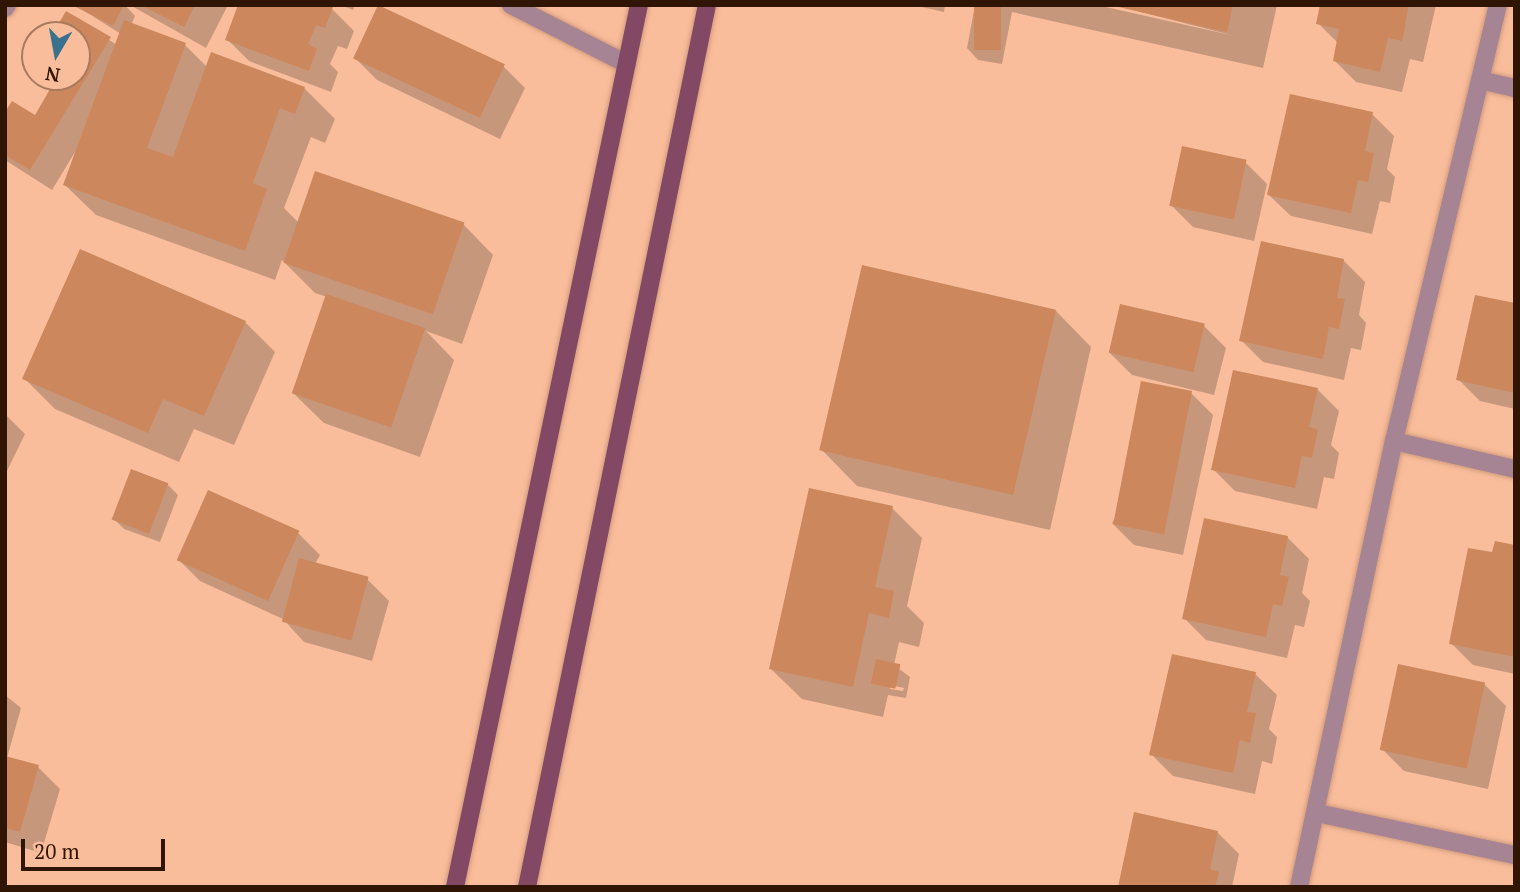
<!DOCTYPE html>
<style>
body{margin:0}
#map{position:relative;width:1520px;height:892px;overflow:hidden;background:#f9bd9b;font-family:"PT Serif",serif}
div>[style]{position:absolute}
.shadow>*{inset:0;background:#0003}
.building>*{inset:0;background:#cd875c;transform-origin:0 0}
.roads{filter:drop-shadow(0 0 2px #d19b7d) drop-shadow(0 0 2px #d19b7d)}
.street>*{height:18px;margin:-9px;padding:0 9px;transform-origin:9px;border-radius:9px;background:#a78493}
.primary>*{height:18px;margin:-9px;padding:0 9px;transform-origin:9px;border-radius:9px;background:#834863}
span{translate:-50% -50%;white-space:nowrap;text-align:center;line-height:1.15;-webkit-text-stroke:5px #f9bd9b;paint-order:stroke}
.frame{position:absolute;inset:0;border:7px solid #301504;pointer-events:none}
.north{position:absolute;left:21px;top:21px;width:70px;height:70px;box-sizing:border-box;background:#f9bd9b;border:2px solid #a97a5f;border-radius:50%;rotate:190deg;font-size:19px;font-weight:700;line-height:28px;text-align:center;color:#301504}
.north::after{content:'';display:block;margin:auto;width:24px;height:32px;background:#3a718c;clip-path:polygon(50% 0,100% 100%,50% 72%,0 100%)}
.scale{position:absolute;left:21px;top:839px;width:144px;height:32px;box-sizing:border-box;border:4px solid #301504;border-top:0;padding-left:9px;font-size:21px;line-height:24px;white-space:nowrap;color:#301504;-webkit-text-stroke:5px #f9bd9b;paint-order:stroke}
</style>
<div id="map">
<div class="shadow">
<div style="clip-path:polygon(75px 5px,125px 5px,135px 16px,131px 25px,185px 45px,207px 67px,304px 88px,335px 119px,325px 143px,311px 137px,284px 208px,299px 223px,463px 224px,493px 255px,462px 344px,426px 331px,454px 360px,420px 457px,324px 423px,293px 393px,327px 297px,315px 293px,282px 260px,275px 280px,96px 215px,65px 185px,75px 152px,52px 190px,5px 160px,5px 115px,35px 117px,59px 77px,77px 77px,77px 35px,54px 35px,67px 13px,117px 45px,121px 34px)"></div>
<div style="clip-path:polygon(130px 5px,228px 5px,206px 48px)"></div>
<div style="clip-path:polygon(240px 5px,332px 9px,354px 31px,347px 49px,338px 46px,330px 64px,338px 72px,331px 92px,249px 61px,227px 39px)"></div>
<div style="clip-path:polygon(341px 5px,355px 5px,353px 10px)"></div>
<div style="clip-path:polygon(913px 5px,945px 5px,944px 12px)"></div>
<div style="clip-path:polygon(975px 5px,1097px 5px,1235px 36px,1113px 5px,1277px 5px,1263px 68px,1012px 12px,1002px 64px,978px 60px,967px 48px)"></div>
<div style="clip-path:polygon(1322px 5px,1436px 5px,1423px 62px,1410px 59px,1402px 92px,1356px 82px,1334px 60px,1338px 43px,1318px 23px)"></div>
<div style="clip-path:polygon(355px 58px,503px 66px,525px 88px,500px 139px,377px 80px)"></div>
<div style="clip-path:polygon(1372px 114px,1394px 136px,1387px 169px,1395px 177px,1390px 203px,1380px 201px,1372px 234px,1291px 216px,1269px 195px)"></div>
<div style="clip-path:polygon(1245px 162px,1267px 184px,1254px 241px,1193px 227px,1171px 205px)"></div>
<div style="clip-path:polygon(1343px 260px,1365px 282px,1359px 315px,1366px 323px,1361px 350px,1351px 348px,1344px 380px,1263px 362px,1241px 340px)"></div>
<div style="clip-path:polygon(1515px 305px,1515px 409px,1480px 401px,1458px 379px)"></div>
<div style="clip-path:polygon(1055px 310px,1091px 347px,1050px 530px,857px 486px,821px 449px)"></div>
<div style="clip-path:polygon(245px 322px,275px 352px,234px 445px,194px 429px,179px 462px,55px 409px,24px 378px)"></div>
<div style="clip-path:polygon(1204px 326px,1226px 348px,1214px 395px,1132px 375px,1110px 353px)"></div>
<div style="clip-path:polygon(1317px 389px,1339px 411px,1331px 445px,1339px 453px,1334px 479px,1324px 477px,1317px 509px,1235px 491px,1213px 469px)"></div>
<div style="clip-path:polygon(1191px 393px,1213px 415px,1183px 555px,1134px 545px,1112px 523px)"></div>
<div style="clip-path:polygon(5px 414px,25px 434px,5px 475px)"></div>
<div style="clip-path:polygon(167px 484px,178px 495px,160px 542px,124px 529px,113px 518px)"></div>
<div style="clip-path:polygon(evenodd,892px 508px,922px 538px,907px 606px,924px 623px,919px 647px,899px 642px,894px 665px,910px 677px,906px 698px,888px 695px,883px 717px,802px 699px,771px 669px,892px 508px,890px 685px,904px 688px,903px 691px,890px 689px,890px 685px)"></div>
<div style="clip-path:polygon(298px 533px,320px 555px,315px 564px,367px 579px,389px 601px,372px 661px,304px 642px,283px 619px,200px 581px,178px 559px)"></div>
<div style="clip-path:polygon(1287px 537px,1309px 559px,1302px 593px,1310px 601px,1304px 627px,1295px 625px,1287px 658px,1206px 640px,1184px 618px)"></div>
<div style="clip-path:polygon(1515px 547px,1515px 674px,1473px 665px,1451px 643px,1493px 554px)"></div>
<div style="clip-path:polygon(1255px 674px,1277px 695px,1269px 729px,1277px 737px,1272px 764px,1262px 761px,1255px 794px,1173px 776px,1151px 754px)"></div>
<div style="clip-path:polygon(1484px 684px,1506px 706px,1488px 789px,1404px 771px,1382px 749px)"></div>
<div style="clip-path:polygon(5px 695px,21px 708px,7px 758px,38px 767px,60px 789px,41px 853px,5px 842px)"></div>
<div style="clip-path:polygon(1217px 832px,1239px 854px,1232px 887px,1119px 887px)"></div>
</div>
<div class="building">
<div style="clip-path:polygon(72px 5px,124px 5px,113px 26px)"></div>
<div style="clip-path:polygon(140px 5px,195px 5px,184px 27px)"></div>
<div style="clip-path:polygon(238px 5px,333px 7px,325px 28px,316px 25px,308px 44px,317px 49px,309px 71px,225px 40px)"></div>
<div style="left:378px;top:5px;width:140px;height:59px;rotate:25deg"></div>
<div style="left:974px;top:5px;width:27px;height:45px"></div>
<div style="clip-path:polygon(1110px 5px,1233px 5px,1227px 32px)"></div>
<div style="clip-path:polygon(1320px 5px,1409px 5px,1402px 41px,1388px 38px,1380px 72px,1333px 61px,1339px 29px,1316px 24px)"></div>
<div style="clip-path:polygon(66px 11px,111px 37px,30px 170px,5px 155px,5px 112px,12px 101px,35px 115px,57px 77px,77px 77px,77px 35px,52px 35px)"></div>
<div style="clip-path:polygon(124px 20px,186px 43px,147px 148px,173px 157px,211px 52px,305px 87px,295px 114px,280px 108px,253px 183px,267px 189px,245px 251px,63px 185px)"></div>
<div style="clip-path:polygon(1290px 94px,1373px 112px,1365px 151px,1374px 153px,1368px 182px,1358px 180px,1351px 213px,1267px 195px)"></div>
<div style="left:1182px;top:146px;width:66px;height:61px;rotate:12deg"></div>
<div style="left:315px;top:171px;width:158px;height:97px;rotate:19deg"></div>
<div style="clip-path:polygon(1261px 241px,1344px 259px,1337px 298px,1345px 299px,1339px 329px,1329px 327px,1323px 359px,1239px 341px)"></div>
<div style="clip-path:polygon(80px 249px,246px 321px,204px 416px,163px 399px,148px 433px,22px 379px)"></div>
<div style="left:862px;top:265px;width:199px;height:190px;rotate:13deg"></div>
<div style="left:326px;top:294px;width:105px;height:105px;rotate:19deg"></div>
<div style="clip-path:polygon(1475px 295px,1515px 303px,1515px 393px,1456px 380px)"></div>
<div style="left:1120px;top:304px;width:87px;height:50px;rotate:13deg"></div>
<div style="clip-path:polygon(1233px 370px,1318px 388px,1309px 427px,1318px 429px,1312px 458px,1302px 456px,1295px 488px,1211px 470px)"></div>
<div style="left:1141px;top:381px;width:52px;height:146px;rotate:11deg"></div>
<div style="left:131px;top:469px;width:40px;height:54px;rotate:21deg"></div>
<div style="clip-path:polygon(809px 488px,893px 506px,875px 587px,894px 591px,889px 618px,869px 613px,853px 687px,769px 669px)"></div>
<div style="left:208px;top:490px;width:100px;height:77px;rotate:24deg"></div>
<div style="clip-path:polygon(1204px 518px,1288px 536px,1280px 575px,1289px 577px,1282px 606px,1273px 604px,1266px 637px,1182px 619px)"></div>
<div style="clip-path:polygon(1495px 541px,1515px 545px,1515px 657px,1449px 644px,1468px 548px,1492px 552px)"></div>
<div style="left:299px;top:558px;width:72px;height:66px;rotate:15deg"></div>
<div style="clip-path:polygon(1172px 654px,1256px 672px,1247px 712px,1256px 713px,1250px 743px,1240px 740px,1233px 773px,1149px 755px)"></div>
<div style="left:876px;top:659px;width:25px;height:25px;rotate:12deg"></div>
<div style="left:1398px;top:664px;width:89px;height:88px;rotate:12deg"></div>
<div style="clip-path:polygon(5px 756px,39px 765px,20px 832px,5px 828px)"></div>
<div style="clip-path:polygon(1134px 812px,1218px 831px,1210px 869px,1219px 872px,1215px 887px,1118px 887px)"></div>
</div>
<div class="roads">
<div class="street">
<div style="left:511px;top:5px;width:130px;rotate:27deg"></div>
<div style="left:5px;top:8px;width:4px;rotate:-56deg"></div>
<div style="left:1480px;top:80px;width:36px;rotate:13deg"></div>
<div style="left:1394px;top:441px;width:124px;rotate:13deg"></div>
<div style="left:1317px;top:813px;width:202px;rotate:12deg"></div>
<div style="left:1299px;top:887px;width:456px;rotate:-78deg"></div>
<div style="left:1394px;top:441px;width:448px;rotate:-76.6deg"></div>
</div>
<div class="primary">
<div style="left:455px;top:887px;width:901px;rotate:-78.22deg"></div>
<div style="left:527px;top:887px;width:900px;rotate:-78.47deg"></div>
</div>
</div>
<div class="frame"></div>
<div class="north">N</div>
<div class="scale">20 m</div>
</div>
